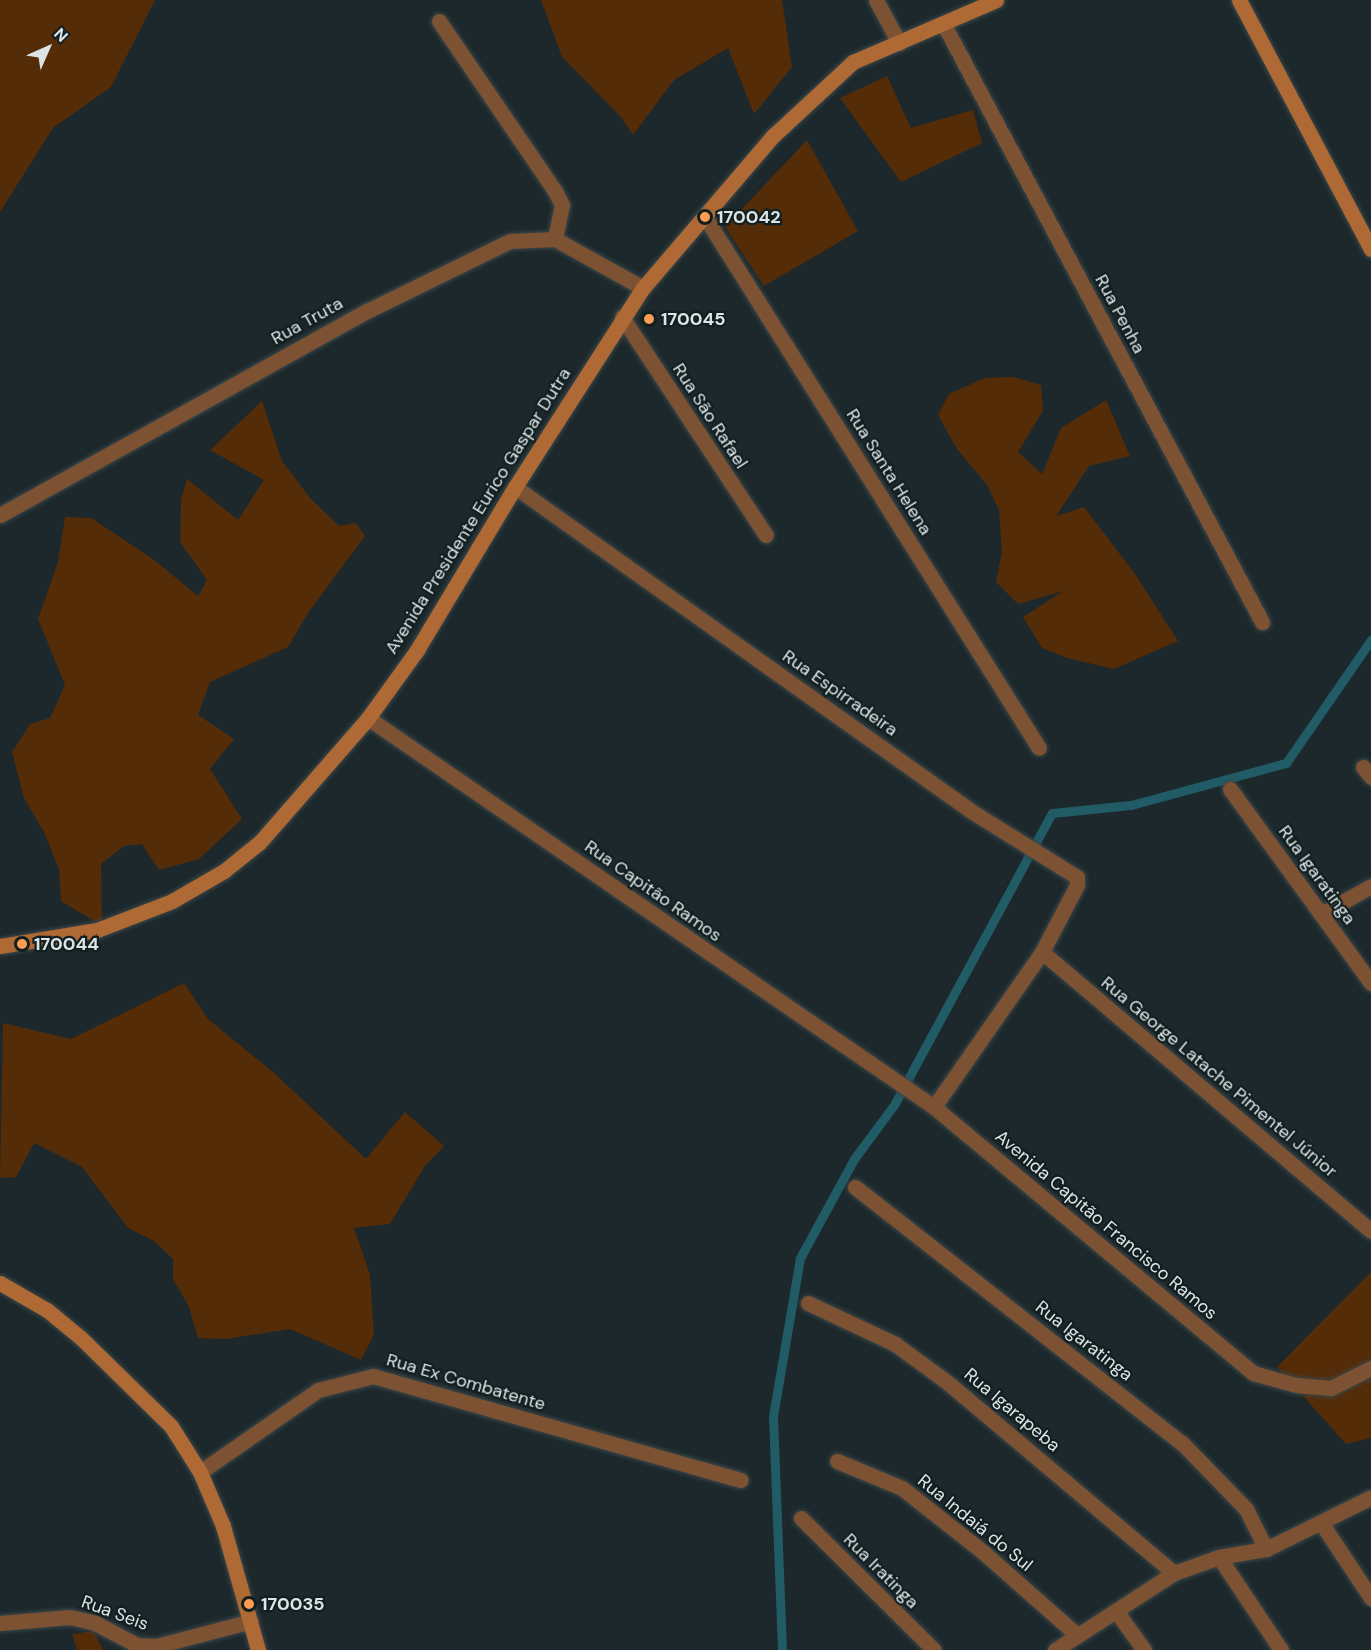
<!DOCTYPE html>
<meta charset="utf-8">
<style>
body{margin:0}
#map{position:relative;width:1371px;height:1650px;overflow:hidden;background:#1c282b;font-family:"DM Sans",sans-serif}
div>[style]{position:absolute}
.green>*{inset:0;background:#552c08}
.stream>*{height:9px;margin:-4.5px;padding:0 4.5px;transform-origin:4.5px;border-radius:4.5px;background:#215c66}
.roads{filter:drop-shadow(0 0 2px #3b4649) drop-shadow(0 0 2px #3b4649)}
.street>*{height:15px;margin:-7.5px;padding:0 7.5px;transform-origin:7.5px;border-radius:7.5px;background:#7d5233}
.secondary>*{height:15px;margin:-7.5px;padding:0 7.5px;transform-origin:7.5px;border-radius:7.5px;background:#ae6934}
.dots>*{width:16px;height:16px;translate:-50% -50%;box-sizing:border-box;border:3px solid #121f21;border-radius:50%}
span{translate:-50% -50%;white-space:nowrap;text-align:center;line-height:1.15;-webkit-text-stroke:4.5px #121f21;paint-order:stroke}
.poi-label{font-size:18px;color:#dce4e6;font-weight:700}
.left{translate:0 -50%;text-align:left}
.street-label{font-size:18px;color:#dce4e6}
.north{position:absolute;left:18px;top:18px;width:60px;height:60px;-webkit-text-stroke:4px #121f21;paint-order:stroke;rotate:45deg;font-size:16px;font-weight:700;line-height:24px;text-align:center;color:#dce4e6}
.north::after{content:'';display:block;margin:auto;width:21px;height:27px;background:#dce4e6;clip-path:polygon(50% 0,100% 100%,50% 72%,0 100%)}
</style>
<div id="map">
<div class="green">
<div style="clip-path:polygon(0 0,155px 0,111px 87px,53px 128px,0 212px)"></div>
<div style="clip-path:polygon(541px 0,782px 0,792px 67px,754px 114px,728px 48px,674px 80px,633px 135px,621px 117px,562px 57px)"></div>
<div style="clip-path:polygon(887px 76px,911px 128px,973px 110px,982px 143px,901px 182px,840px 98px)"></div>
<div style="clip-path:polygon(807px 140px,858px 231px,764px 286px,725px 227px)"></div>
<div style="clip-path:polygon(1013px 377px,1041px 385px,1043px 411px,1018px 452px,1042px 474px,1061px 428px,1106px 400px,1130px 456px,1089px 466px,1056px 516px,1084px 507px,1135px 574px,1178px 641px,1114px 669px,1067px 658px,1042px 648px,1023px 617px,1063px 591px,1018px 604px,996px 582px,1002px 551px,999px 510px,987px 485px,957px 449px,938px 415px,949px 394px,985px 378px)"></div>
<div style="clip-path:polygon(262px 401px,282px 461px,310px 498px,339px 526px,356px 523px,365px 536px,308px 613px,288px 647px,210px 682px,198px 715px,234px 739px,210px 769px,242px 819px,199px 859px,159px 870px,142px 844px,124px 846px,101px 864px,102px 926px,61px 901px,59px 870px,45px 834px,24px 798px,12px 752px,30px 724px,50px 718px,65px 685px,38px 619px,58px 562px,65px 517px,91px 518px,153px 559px,198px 596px,207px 580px,180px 542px,181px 500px,187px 479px,238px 520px,264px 480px,210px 450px)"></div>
<div style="clip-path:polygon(184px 983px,208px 1019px,273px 1072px,366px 1159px,405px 1112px,444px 1146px,425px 1166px,390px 1224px,354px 1228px,370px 1275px,374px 1335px,361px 1360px,290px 1329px,226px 1339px,198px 1338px,189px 1307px,173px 1279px,173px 1259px,154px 1241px,128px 1228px,82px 1167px,34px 1143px,16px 1177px,0 1178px,3px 1023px,71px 1039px)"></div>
<div style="clip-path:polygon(1371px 1272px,1371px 1438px,1346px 1444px,1277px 1367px)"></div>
<div style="clip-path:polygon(94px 1631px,103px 1650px,77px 1650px,72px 1634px)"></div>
</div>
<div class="stream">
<div style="left:782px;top:1650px;width:234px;rotate:-92.2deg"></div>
<div style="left:773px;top:1416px;width:160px;rotate:-80.3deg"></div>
<div style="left:800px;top:1258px;width:113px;rotate:-61.4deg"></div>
<div style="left:854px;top:1159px;width:67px;rotate:-53.5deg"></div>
<div style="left:894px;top:1105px;width:332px;rotate:-61.6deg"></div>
<div style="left:1052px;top:813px;width:79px;rotate:-5.8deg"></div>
<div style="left:1131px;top:805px;width:161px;rotate:-15.2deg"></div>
<div style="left:1286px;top:763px;width:150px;rotate:-55.4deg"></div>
</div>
<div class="roads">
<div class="street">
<div style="left:876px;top:0;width:49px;rotate:61.9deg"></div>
<div style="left:439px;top:21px;width:206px;rotate:55.7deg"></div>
<div style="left:555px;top:191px;width:16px;rotate:63deg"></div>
<div style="left:562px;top:205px;width:35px;rotate:102deg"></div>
<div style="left:943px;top:23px;width:679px;rotate:61.96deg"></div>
<div style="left:705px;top:217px;width:627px;rotate:57.83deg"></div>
<div style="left:622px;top:317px;width:261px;rotate:56.6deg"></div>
<div style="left:515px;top:487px;width:559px;rotate:35.39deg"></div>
<div style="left:971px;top:811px;width:125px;rotate:31.9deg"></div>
<div style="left:1077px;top:877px;width:8px;rotate:90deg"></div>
<div style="left:1077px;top:885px;width:76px;rotate:117.6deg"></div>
<div style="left:1042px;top:952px;width:189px;rotate:124.9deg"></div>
<div style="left:0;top:515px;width:420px;rotate:-29.1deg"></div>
<div style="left:367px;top:311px;width:159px;rotate:-26.1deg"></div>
<div style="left:510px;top:241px;width:45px;rotate:-2.5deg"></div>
<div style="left:555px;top:239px;width:101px;rotate:29.1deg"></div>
<div style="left:368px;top:718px;width:687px;rotate:34.5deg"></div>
<div style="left:934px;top:1107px;width:415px;rotate:39.8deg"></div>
<div style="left:1253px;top:1373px;width:45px;rotate:15.6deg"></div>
<div style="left:1296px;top:1385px;width:35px;rotate:5deg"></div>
<div style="left:1331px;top:1388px;width:45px;rotate:-26.6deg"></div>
<div style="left:1363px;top:767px;width:13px;rotate:51deg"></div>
<div style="left:1230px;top:789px;width:240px;rotate:54deg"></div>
<div style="left:1321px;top:914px;width:57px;rotate:-29.2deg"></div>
<div style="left:1042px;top:952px;width:431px;rotate:40.3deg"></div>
<div style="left:855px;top:1187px;width:415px;rotate:38.1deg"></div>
<div style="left:1182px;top:1443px;width:92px;rotate:45.9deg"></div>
<div style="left:1246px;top:1509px;width:45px;rotate:63.4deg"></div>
<div style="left:808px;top:1303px;width:96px;rotate:25.2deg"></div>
<div style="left:895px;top:1344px;width:64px;rotate:36.2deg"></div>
<div style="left:947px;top:1382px;width:297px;rotate:40.1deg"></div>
<div style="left:837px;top:1461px;width:70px;rotate:22.6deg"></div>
<div style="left:902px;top:1488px;width:103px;rotate:38.3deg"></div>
<div style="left:983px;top:1552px;width:124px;rotate:41.4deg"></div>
<div style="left:200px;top:1472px;width:144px;rotate:-34.8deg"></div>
<div style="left:318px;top:1390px;width:57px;rotate:-14.3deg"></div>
<div style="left:373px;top:1376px;width:382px;rotate:15.8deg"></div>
<div style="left:801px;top:1518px;width:187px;rotate:44.8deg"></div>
<div style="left:1322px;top:1524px;width:89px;rotate:56.5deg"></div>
<div style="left:1219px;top:1557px;width:112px;rotate:56.3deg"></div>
<div style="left:1116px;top:1611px;width:48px;rotate:54.3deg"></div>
<div style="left:0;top:1623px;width:70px;rotate:-4.9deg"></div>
<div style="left:70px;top:1617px;width:26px;rotate:13deg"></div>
<div style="left:95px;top:1623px;width:47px;rotate:27.6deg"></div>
<div style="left:137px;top:1645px;width:19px;rotate:3deg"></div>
<div style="left:156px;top:1646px;width:98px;rotate:-14.7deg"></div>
<div style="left:1055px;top:1650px;width:142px;rotate:-32.9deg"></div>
<div style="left:1174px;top:1573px;width:48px;rotate:-19.6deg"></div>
<div style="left:1219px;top:1557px;width:48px;rotate:-9.7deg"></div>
<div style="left:1266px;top:1549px;width:117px;rotate:-26.3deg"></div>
</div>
<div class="secondary">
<div style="left:1239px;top:0;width:282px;rotate:62.1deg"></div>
<div style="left:0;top:946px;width:98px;rotate:-9.4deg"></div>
<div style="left:97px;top:930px;width:80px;rotate:-21.1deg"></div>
<div style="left:172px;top:901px;width:60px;rotate:-30deg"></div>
<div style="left:224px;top:871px;width:46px;rotate:-38.9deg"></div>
<div style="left:260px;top:842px;width:164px;rotate:-48.9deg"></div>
<div style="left:368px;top:718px;width:84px;rotate:-54.2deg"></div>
<div style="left:417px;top:650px;width:190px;rotate:-59deg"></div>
<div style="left:515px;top:487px;width:237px;rotate:-57.3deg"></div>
<div style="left:643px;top:288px;width:200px;rotate:-49.5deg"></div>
<div style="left:773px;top:136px;width:109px;rotate:-42.8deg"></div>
<div style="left:853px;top:62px;width:156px;rotate:-23.4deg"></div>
<div style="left:0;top:1283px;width:54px;rotate:29.9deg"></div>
<div style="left:47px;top:1310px;width:44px;rotate:39.5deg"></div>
<div style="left:81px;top:1338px;width:126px;rotate:44.4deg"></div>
<div style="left:171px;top:1426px;width:54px;rotate:57.8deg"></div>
<div style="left:200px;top:1472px;width:59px;rotate:66.9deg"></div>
<div style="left:223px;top:1526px;width:129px;rotate:74.2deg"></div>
</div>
</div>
<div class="dots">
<div style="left:705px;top:217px;background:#fc9d53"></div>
<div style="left:649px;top:319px;background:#fc9d53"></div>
<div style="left:22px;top:944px;background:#fc9d53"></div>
<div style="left:249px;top:1604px;background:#fc9d53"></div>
</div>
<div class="poi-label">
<span class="left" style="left:717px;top:217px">170042</span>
<span class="left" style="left:661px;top:319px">170045</span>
<span class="left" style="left:34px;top:944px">170044</span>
<span class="left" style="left:261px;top:1604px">170035</span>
</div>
<div class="street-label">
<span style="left:1120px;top:314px;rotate:62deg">Rua Penha</span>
<span style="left:307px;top:321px;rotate:-29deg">Rua Truta</span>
<span style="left:710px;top:416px;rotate:57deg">Rua São Rafael</span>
<span style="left:889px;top:472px;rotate:58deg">Rua Santa Helena</span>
<span style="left:478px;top:511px;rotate:-58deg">Avenida Presidente Eurico Gaspar Dutra</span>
<span style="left:840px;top:693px;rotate:35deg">Rua Espirradeira</span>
<span style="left:1317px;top:875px;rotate:54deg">Rua Igaratinga</span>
<span style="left:653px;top:891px;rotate:35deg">Rua Capitão Ramos</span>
<span style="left:1219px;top:1077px;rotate:40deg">Rua George Latache Pimentel Júnior</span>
<span style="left:1106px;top:1225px;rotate:40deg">Avenida Capitão Francisco Ramos</span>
<span style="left:1084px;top:1341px;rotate:38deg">Rua Igaratinga</span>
<span style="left:466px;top:1382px;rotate:16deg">Rua Ex Combatente</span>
<span style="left:1012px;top:1410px;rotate:40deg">Rua Igarapeba</span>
<span style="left:975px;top:1523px;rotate:39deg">Rua Indaiá do Sul</span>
<span style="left:881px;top:1571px;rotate:45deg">Rua Iratinga</span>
<span style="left:115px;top:1613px;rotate:20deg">Rua Seis</span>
</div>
<div class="north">N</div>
</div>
